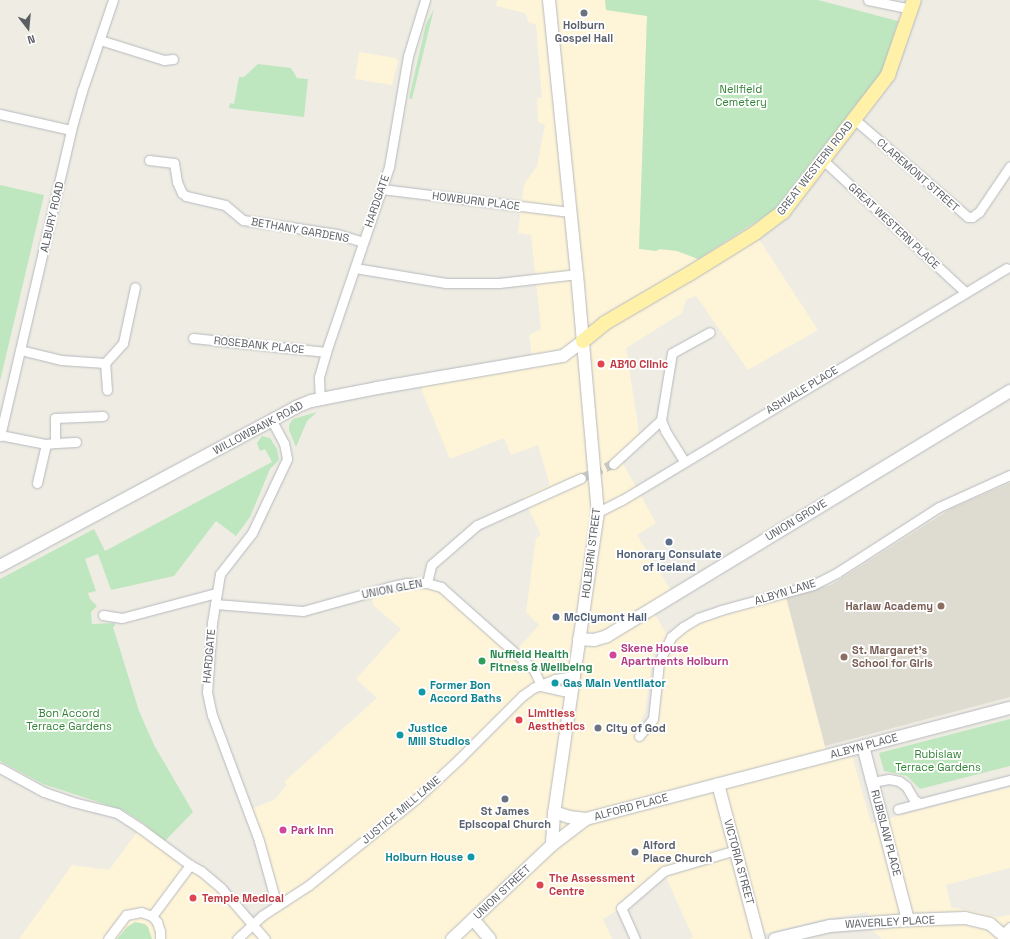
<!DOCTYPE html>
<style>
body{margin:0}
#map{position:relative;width:1010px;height:939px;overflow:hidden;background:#eeece3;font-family:"Space Grotesk",sans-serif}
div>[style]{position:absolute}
.commercial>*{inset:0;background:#fef5d8}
.education>*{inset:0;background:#dedbd1}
.green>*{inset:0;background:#bfe7bf}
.street-tunnel>*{height:9px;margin-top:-4.5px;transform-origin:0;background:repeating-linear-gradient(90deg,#c9c9c3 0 9px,transparent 0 13.5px)}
.roads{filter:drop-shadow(0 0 1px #b6b9be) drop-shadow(0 0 1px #b6b9be)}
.street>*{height:9px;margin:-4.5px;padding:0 4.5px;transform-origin:4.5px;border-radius:4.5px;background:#fff}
.secondary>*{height:12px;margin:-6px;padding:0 6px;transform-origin:6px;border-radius:6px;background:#fff}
.primary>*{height:14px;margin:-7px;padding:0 7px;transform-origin:7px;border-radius:7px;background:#fff1a8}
.dots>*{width:11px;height:11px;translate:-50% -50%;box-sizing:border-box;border:2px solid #fff;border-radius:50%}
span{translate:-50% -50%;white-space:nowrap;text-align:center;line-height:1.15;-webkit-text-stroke:3.5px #fff;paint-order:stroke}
.worship-label{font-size:11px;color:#5b616d;font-weight:700}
.left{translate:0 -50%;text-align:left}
.park-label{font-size:11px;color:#328436}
.street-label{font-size:11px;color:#5b5f64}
.health-label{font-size:11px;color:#be3a42;font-weight:700}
.service-label{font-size:11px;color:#4e5e75;font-weight:700}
.education-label{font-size:11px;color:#785e54;font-weight:700}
.right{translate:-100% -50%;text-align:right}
.hotel-label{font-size:11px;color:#b23c85;font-weight:700}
.leisure-label{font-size:11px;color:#27864d;font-weight:700}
.culture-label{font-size:11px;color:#0d838f;font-weight:700}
.north{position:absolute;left:8px;top:8px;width:40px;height:40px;-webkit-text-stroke:3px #fff;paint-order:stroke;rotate:164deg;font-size:11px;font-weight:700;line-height:16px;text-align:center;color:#5b5f64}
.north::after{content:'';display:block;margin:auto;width:14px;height:18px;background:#5b5f64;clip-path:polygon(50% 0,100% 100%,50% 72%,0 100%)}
</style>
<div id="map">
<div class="commercial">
<div style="clip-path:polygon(497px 0,605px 0,607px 10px,647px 16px,639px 248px,677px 251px,698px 259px,702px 266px,755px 233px,818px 330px,748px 370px,696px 296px,686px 300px,682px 313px,626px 348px,640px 439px,620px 458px,656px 523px,637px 535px,673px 594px,651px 608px,670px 640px,667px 645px,653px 654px,645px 711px,637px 731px,643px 735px,651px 728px,662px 665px,671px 642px,687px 628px,729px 613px,786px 597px,829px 762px,852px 756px,871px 823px,1010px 787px,1010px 868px,946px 885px,951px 907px,999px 917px,1010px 915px,1010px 939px,882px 939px,873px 931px,867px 912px,825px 919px,759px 935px,759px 939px,690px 939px,693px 937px,663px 871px,621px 908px,603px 919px,612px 939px,19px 939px,72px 865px,109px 870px,140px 828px,201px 871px,252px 923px,279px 905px,249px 810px,275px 799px,287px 785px,284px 782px,377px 698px,356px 679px,401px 629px,374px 606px,370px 592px,389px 587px,441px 587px,514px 653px,539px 625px,526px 612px,536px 538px,541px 535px,523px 497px,550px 485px,538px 445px,511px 455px,504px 438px,450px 459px,422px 391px,420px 376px,532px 356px,529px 335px,541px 329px,531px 235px,518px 233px,524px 184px,537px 166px,545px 125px,538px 122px,537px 99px,542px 97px,536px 24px,529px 23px,525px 13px,496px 6px)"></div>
<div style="clip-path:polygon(359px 52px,396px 58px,398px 61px,392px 85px,355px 79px)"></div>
</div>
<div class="education">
<div style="clip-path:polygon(1010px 483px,1010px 697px,825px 746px,786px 597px,831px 585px,952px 508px)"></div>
</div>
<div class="green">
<div style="clip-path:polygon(605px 0,818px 0,898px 21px,882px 71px,774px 210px,698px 259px,677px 251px,660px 249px,656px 251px,639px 249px,647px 16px,606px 10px)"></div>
<div style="clip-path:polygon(434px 9px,412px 99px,409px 98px,426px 24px)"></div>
<div style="clip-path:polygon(258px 64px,291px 68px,297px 78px,308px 79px,304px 117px,229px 108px,230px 103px,234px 104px,239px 77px,244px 77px)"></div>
<div style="clip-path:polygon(0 185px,44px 195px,0 381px)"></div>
<div style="clip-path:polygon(317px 412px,307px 421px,296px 447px,289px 430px,289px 425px,293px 419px)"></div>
<div style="clip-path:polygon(262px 436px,270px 438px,277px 449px,279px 460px,270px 469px,250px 517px,236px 536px,216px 521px,174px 576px,111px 590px,98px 554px,85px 559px,96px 591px,88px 593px,90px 599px,97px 606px,91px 612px,92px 624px,115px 623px,115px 626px,113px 627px,139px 711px,154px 745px,193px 812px,165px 841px,142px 822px,123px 810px,43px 784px,0 761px,0 579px,94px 529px,105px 551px,272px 462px,265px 449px,260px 451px,257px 443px)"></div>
<div style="clip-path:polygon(1010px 719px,1010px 766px,920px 789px,907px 776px,884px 771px,879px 753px)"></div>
<div style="clip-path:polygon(135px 922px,145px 924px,148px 927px,152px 939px,117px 939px,127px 927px)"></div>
</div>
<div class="street-tunnel">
<div style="left:581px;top:478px;width:35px;rotate:-24deg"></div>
</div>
<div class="roads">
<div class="street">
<div style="left:868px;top:0;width:44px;rotate:11.8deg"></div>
<div style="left:100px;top:40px;width:67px;rotate:17.4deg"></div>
<div style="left:164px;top:60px;width:9px;rotate:-6deg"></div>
<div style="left:0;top:114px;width:73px;rotate:12.7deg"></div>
<div style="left:854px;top:119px;width:150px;rotate:40.7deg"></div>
<div style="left:968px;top:217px;width:4px"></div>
<div style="left:972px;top:217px;width:9px;rotate:-36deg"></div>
<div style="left:979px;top:212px;width:55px;rotate:-56deg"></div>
<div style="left:149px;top:160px;width:25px;rotate:7deg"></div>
<div style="left:174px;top:163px;width:19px;rotate:81deg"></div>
<div style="left:177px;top:182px;width:12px;rotate:66deg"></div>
<div style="left:182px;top:193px;width:5px;rotate:37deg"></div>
<div style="left:186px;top:196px;width:40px;rotate:13deg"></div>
<div style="left:225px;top:205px;width:23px;rotate:40deg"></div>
<div style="left:243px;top:220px;width:95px;rotate:8.5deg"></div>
<div style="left:337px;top:234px;width:27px;rotate:17deg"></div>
<div style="left:823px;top:160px;width:194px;rotate:42.9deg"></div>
<div style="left:382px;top:189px;width:189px;rotate:7deg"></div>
<div style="left:355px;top:268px;width:92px;rotate:9.4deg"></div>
<div style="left:446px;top:283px;width:53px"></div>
<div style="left:499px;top:283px;width:79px;rotate:-6.6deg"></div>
<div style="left:193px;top:338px;width:134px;rotate:6deg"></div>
<div style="left:20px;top:350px;width:42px;rotate:13.7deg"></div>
<div style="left:61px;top:360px;width:44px;rotate:3.9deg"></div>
<div style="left:107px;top:390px;width:27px;rotate:-94deg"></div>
<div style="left:105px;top:363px;width:27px;rotate:-48deg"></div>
<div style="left:123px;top:343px;width:57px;rotate:-77.9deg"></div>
<div style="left:320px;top:399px;width:22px;rotate:-93deg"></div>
<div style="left:319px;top:377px;width:26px;rotate:-74deg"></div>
<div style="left:326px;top:352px;width:195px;rotate:-71.2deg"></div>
<div style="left:389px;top:167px;width:113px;rotate:-80.3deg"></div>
<div style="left:408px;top:56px;width:59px;rotate:-73.1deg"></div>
<div style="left:271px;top:419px;width:27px;rotate:62deg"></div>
<div style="left:284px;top:443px;width:16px;rotate:79deg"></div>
<div style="left:287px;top:459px;width:82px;rotate:115.3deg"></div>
<div style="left:252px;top:533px;width:52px;rotate:128deg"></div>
<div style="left:220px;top:574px;width:50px;rotate:99.3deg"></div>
<div style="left:212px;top:623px;width:69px;rotate:94.1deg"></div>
<div style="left:207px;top:692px;width:24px;rotate:78deg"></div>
<div style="left:212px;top:715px;width:134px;rotate:69.5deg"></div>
<div style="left:259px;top:841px;width:67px;rotate:74.5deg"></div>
<div style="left:0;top:435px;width:47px;rotate:11.1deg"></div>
<div style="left:46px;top:444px;width:9px;rotate:-6deg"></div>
<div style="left:55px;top:443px;width:25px;rotate:-90deg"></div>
<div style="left:55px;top:418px;width:48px;rotate:-2.4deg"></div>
<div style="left:0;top:436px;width:314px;rotate:-76.9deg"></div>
<div style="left:71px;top:130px;width:41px;rotate:-74.2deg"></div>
<div style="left:82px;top:91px;width:96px;rotate:-71.2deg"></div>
<div style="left:55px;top:443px;width:21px;rotate:-3deg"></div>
<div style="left:684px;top:461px;width:36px;rotate:-122deg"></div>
<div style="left:665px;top:430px;width:11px;rotate:-112deg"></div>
<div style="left:661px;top:420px;width:68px;rotate:-80.7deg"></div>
<div style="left:672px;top:353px;width:43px;rotate:-28.9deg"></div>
<div style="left:613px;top:464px;width:65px;rotate:-42.5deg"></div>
<div style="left:37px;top:483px;width:40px;rotate:-77deg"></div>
<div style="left:598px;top:512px;width:27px;rotate:-27deg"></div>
<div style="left:622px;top:500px;width:449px;rotate:-31.1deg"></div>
<div style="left:427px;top:583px;width:18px;rotate:-77deg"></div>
<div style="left:431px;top:565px;width:61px;rotate:-41deg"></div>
<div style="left:477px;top:525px;width:114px;rotate:-24.3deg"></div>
<div style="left:215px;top:604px;width:88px;rotate:4.5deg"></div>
<div style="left:303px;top:611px;width:89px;rotate:-15.6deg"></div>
<div style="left:389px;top:587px;width:18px;rotate:-13deg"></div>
<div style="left:407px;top:583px;width:20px"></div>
<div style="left:427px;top:583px;width:15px;rotate:16deg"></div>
<div style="left:441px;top:587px;width:125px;rotate:41.7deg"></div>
<div style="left:534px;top:670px;width:17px;rotate:66deg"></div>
<div style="left:103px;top:615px;width:19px;rotate:9deg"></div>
<div style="left:122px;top:618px;width:97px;rotate:-14.9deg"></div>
<div style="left:541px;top:686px;width:31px;rotate:13deg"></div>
<div style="left:639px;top:736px;width:22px;rotate:-51deg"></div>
<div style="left:653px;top:719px;width:57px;rotate:-84deg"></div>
<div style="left:659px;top:662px;width:28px;rotate:-64deg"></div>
<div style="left:671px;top:637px;width:16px;rotate:-40deg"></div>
<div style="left:683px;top:627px;width:17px;rotate:-31deg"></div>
<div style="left:698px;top:618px;width:24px;rotate:-19deg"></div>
<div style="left:721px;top:610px;width:95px;rotate:-15.2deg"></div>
<div style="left:813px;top:585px;width:28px;rotate:-27deg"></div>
<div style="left:838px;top:572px;width:120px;rotate:-32.8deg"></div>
<div style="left:939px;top:507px;width:78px;rotate:-24.3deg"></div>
<div style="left:0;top:768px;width:50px;rotate:28.6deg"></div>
<div style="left:44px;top:792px;width:31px;rotate:19deg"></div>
<div style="left:73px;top:802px;width:45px;rotate:14deg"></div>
<div style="left:117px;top:813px;width:27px;rotate:33deg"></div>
<div style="left:140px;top:828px;width:62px;rotate:36.5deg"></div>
<div style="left:190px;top:865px;width:13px;rotate:29deg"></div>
<div style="left:201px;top:871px;width:26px;rotate:40deg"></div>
<div style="left:221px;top:888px;width:67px;rotate:49.2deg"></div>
<div style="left:872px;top:782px;width:17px;rotate:-10deg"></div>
<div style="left:889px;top:779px;width:10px;rotate:11deg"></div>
<div style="left:899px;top:781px;width:9px;rotate:36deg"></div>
<div style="left:906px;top:786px;width:16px;rotate:60deg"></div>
<div style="left:914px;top:800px;width:7px;rotate:27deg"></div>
<div style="left:898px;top:809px;width:116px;rotate:-14.5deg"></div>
<div style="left:152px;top:916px;width:64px;rotate:-53.3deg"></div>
<div style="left:1003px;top:934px;width:10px;rotate:-45deg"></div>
<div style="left:108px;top:939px;width:30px;rotate:-53deg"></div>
<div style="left:126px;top:915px;width:15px;rotate:-11deg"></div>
<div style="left:141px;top:912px;width:12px;rotate:20deg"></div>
<div style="left:152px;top:916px;width:8px;rotate:50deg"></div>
<div style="left:157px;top:922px;width:9px;rotate:72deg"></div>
<div style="left:160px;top:931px;width:8px;rotate:90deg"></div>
<div style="left:237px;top:939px;width:35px;rotate:-43deg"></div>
<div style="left:263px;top:915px;width:55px;rotate:-33.1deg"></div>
<div style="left:309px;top:885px;width:137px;rotate:-38.8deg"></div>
<div style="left:416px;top:799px;width:59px;rotate:-42.9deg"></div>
<div style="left:459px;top:759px;width:89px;rotate:-45deg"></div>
<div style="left:522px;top:696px;width:14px;rotate:-36deg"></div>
<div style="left:533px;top:688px;width:24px;rotate:-22deg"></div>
<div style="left:555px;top:679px;width:19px;rotate:-9deg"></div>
<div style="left:635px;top:939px;width:34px;rotate:-114deg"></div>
<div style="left:621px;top:908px;width:57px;rotate:-40.7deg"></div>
<div style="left:664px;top:871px;width:75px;rotate:-16.3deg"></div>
</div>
<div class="secondary">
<div style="left:549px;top:0;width:275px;rotate:84.2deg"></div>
<div style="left:577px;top:274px;width:239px;rotate:85deg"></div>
<div style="left:598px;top:512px;width:305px;rotate:98.3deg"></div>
<div style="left:554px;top:814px;width:31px;rotate:94deg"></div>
<div style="left:0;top:566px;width:336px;rotate:-28.2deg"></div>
<div style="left:296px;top:407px;width:16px;rotate:-22deg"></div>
<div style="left:311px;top:401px;width:67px;rotate:-11.1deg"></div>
<div style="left:377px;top:388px;width:189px;rotate:-9.8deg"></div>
<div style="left:563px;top:356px;width:25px;rotate:-37deg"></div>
<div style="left:579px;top:639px;width:15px;rotate:4deg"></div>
<div style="left:594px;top:640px;width:14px;rotate:-17deg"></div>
<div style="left:607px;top:636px;width:472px;rotate:-31.3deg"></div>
<div style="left:863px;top:746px;width:180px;rotate:75.5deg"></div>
<div style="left:718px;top:784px;width:160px;rotate:75.2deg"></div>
<div style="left:554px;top:812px;width:16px;rotate:18deg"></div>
<div style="left:569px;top:817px;width:17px;rotate:7deg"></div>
<div style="left:473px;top:919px;width:26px;rotate:50deg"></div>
<div style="left:452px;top:939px;width:137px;rotate:-43.2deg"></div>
<div style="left:552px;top:845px;width:43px;rotate:-37.4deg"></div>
<div style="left:586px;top:819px;width:438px;rotate:-14.7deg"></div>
<div style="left:775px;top:939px;width:57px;rotate:-13.3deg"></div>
<div style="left:830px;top:926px;width:78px;rotate:-4.4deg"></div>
<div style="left:908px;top:920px;width:57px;rotate:-2deg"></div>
<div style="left:965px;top:918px;width:26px;rotate:13deg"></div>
<div style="left:990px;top:924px;width:23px;rotate:40deg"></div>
</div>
<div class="primary">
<div style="left:583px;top:341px;width:28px;rotate:-39deg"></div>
<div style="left:605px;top:323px;width:97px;rotate:-30.3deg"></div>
<div style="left:689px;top:274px;width:78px;rotate:-31.8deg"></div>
<div style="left:755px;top:233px;width:35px;rotate:-37deg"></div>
<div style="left:783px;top:212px;width:173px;rotate:-52.5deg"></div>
<div style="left:888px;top:75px;width:79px;rotate:-70.9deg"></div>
</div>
</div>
<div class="dots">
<div style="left:584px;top:13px;background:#6b7280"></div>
<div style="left:601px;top:364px;background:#e0444e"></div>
<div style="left:669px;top:542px;background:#5c6f8a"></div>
<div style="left:941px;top:606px;background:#8d6e63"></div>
<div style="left:556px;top:617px;background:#5c6f8a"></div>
<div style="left:613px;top:655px;background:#d1479c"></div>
<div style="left:844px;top:657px;background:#8d6e63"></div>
<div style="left:482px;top:661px;background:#2e9e5b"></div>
<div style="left:555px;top:683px;background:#0f9aa8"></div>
<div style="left:422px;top:692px;background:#0f9aa8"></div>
<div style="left:519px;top:720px;background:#e0444e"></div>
<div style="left:598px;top:728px;background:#6b7280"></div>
<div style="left:400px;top:735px;background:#0f9aa8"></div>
<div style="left:505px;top:799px;background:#6b7280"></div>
<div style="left:283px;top:830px;background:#d1479c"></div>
<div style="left:635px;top:852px;background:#6b7280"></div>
<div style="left:471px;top:857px;background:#0f9aa8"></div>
<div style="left:540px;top:885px;background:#e0444e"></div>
<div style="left:193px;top:898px;background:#e0444e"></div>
</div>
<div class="worship-label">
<span style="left:584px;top:32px">Holburn<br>Gospel Hall</span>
<span class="left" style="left:606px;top:728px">City of God</span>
<span style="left:505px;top:818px">St James<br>Episcopal Church</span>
<span class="left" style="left:643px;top:852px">Alford<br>Place Church</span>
</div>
<div class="park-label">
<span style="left:741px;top:96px">Nellfield<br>Cemetery</span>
<span style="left:69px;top:720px">Bon Accord<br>Terrace Gardens</span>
<span style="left:938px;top:761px">Rubislaw<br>Terrace Gardens</span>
</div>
<div class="street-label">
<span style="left:815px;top:168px;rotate:-52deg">GREAT WESTERN ROAD</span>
<span style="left:918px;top:175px;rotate:41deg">CLAREMONT STREET</span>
<span style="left:377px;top:201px;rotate:-71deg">HARDGATE</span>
<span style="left:476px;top:201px;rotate:7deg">HOWBURN PLACE</span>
<span style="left:52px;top:217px;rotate:-77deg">ALBURY ROAD</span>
<span style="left:894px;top:226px;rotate:43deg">GREAT WESTERN PLACE</span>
<span style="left:300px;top:230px;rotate:10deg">BETHANY GARDENS</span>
<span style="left:259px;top:345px;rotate:6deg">ROSEBANK PLACE</span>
<span style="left:802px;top:390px;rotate:-31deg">ASHVALE PLACE</span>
<span style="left:258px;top:428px;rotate:-28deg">WILLOWBANK ROAD</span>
<span style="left:796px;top:520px;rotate:-31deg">UNION GROVE</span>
<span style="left:591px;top:553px;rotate:-83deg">HOLBURN STREET</span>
<span style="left:392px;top:589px;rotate:-11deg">UNION GLEN</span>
<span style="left:785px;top:592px;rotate:-17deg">ALBYN LANE</span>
<span style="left:209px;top:656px;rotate:-85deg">HARDGATE</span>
<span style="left:864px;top:746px;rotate:-15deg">ALBYN PLACE</span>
<span style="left:631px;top:807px;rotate:-15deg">ALFORD PLACE</span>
<span style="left:401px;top:810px;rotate:-40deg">JUSTICE MILL LANE</span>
<span style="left:886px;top:833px;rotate:75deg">RUBISLAW PLACE</span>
<span style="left:739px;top:862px;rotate:75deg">VICTORIA STREET</span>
<span style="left:502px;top:892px;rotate:-43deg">UNION STREET</span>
<span style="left:890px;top:922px;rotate:-3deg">WAVERLEY PLACE</span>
</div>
<div class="health-label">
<span class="left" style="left:610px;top:364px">AB10 Clinic</span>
<span class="left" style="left:528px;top:720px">Limitless<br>Aesthetics</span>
<span class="left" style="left:549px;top:885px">The Assessment<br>Centre</span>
<span class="left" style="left:202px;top:898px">Temple Medical</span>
</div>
<div class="service-label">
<span style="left:669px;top:561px">Honorary Consulate<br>of Iceland</span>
<span class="left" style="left:564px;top:617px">McClymont Hall</span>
</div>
<div class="education-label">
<span class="right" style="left:933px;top:606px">Harlaw Academy</span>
<span class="left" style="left:852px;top:657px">St. Margaret's<br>School for Girls</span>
</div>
<div class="hotel-label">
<span class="left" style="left:621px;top:655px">Skene House<br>Apartments Holburn</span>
<span class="left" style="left:291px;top:830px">Park Inn</span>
</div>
<div class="leisure-label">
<span class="left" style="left:490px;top:661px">Nuffield Health<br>Fitness &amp; Wellbeing</span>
</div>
<div class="culture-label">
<span class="left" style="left:563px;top:683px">Gas Main Ventilator</span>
<span class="left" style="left:430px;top:692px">Former Bon<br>Accord Baths</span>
<span class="left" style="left:408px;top:735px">Justice<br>Mill Studios</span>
<span class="right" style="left:463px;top:857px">Holburn House</span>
</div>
<div class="north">N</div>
</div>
